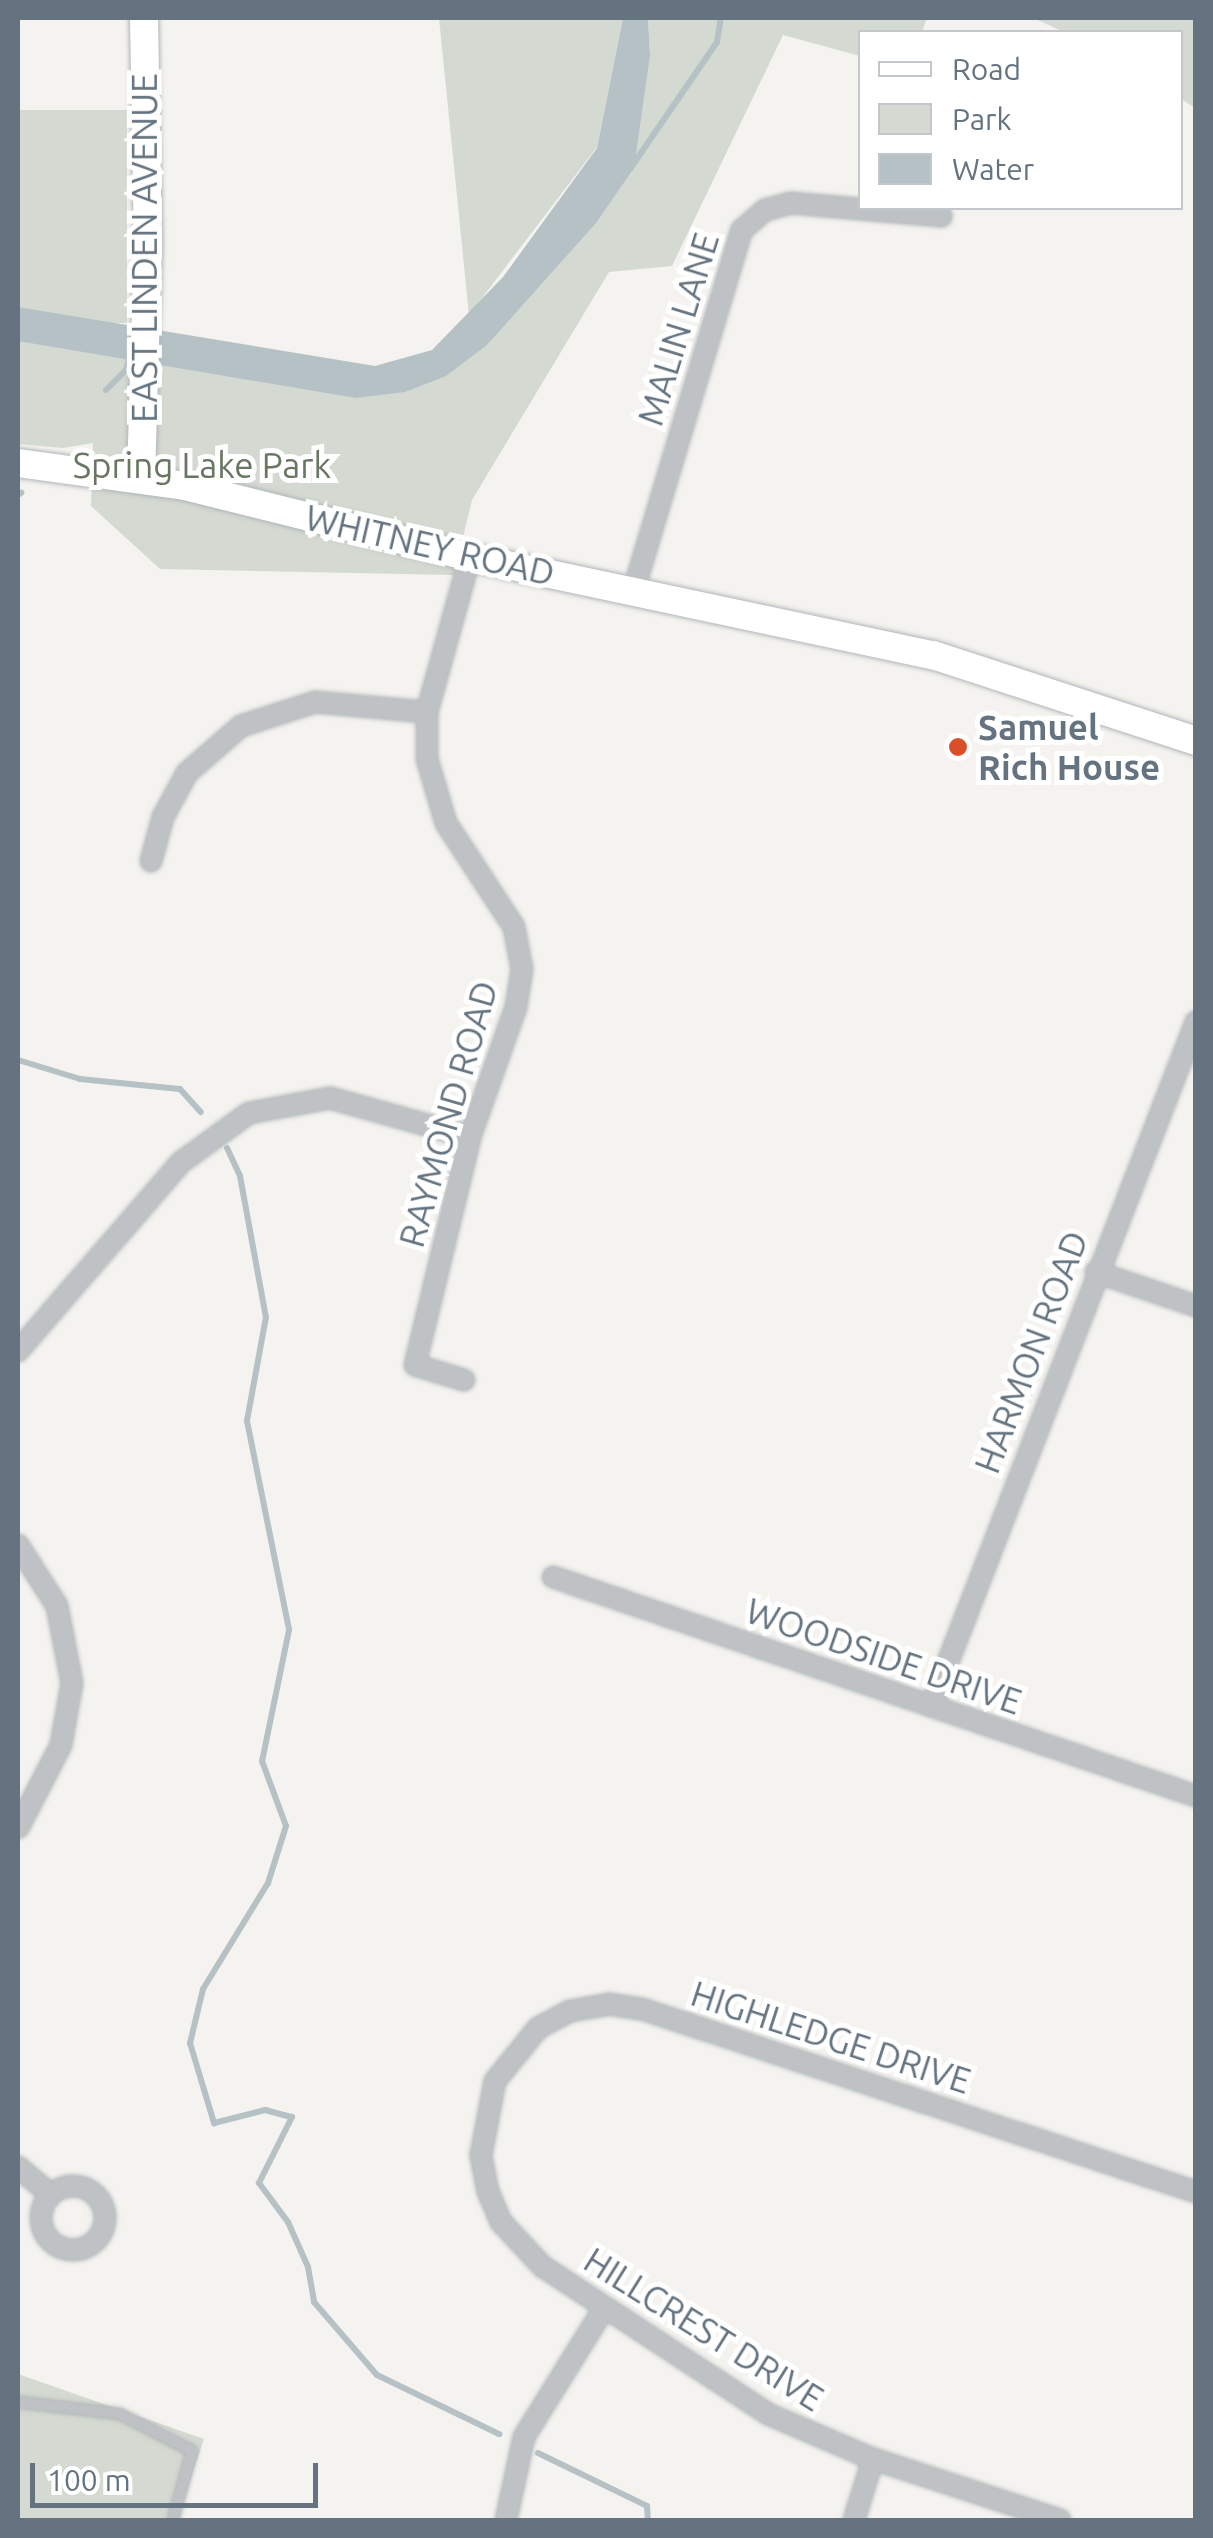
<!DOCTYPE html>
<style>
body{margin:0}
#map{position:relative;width:1213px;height:2538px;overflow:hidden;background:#f4f3ef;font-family:Ubuntu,sans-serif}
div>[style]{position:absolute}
.green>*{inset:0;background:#d4dad1;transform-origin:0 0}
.water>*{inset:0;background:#b5c1c5}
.stream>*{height:6px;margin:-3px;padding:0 3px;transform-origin:3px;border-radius:3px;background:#b5c1c5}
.roads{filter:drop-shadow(0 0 2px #b1b6b9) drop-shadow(0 0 2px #b1b6b9)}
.service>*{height:10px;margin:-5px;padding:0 5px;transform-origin:5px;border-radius:5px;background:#bec2c5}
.minor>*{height:20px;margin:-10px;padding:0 10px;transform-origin:10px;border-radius:10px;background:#bec2c5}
.minor>.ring{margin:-10px;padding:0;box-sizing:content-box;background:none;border:20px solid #bec2c5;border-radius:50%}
.secondary>*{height:28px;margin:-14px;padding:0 14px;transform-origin:14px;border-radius:14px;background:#fff}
.dots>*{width:28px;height:28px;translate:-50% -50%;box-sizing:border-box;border:5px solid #fff;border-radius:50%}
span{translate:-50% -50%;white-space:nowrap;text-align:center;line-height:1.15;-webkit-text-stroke:10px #fff;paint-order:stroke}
.street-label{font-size:35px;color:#64737f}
.park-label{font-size:35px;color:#677762}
.poi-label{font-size:35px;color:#64737f;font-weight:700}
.left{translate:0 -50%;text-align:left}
.frame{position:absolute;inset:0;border:20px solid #64737f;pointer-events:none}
.legend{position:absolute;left:858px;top:30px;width:325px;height:180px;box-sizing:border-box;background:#fff;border:2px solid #c1c7cc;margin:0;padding:12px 18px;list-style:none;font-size:30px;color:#64737f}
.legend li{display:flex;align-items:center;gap:20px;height:50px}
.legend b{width:50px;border:2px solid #c1c7cc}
.scale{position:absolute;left:30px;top:2463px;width:288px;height:45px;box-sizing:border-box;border:5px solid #64737f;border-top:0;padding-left:12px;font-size:30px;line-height:35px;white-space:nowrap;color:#64737f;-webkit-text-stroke:8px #fff;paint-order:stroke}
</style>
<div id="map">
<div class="green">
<div style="clip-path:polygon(439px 18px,623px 18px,597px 147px,469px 315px)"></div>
<div style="clip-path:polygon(648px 18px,927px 18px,922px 32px,860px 32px,860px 56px,783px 35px,672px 266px,609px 272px,472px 500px,454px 575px,160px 569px,91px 506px,93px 443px,63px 448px,18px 444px,18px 326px,324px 388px,487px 345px,539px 282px,650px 54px)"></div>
<div style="clip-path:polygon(1033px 18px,1195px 18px,1195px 108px,1181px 99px,1180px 32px,1064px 32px)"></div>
<div style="left:127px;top:110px;width:213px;height:109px;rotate:90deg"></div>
<div style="clip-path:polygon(18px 2374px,204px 2439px,177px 2520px,18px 2520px)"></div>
</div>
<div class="water">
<div style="clip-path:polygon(623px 18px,648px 18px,650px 55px,634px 168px,596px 223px,487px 345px,446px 376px,405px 392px,356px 398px,18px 341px,18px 307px,375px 366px,432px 350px,503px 277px,597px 148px)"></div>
</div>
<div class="stream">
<div style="left:630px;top:169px;width:154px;rotate:-55.6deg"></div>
<div style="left:717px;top:42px;width:24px;rotate:-81deg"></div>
<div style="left:106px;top:390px;width:28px;rotate:-45deg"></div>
<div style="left:126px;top:370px;width:21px;rotate:-73deg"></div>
<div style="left:18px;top:495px;width:4px;rotate:-34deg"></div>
<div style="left:18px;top:1060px;width:65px;rotate:17deg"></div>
<div style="left:80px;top:1079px;width:100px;rotate:5.7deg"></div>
<div style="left:180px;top:1089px;width:31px;rotate:48deg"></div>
<div style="left:227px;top:1148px;width:31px;rotate:65deg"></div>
<div style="left:240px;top:1176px;width:143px;rotate:79.6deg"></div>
<div style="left:266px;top:1317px;width:106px;rotate:100.4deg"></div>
<div style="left:247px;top:1421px;width:213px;rotate:78.6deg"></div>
<div style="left:289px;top:1630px;width:134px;rotate:101.6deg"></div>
<div style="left:262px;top:1761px;width:69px;rotate:69.7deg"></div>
<div style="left:286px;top:1826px;width:60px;rotate:107.5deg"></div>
<div style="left:268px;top:1883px;width:124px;rotate:121.5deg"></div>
<div style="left:203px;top:1989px;width:56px;rotate:103.5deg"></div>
<div style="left:190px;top:2043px;width:84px;rotate:73.3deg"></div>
<div style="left:214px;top:2123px;width:53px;rotate:-14.3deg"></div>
<div style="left:265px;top:2110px;width:28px;rotate:15deg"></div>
<div style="left:292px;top:2117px;width:74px;rotate:116.6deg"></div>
<div style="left:259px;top:2183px;width:49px;rotate:53.4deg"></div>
<div style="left:288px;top:2222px;width:49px;rotate:66deg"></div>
<div style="left:308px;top:2267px;width:36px;rotate:80deg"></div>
<div style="left:314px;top:2302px;width:96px;rotate:49.2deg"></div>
<div style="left:377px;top:2375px;width:136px;rotate:25.8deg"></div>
<div style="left:538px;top:2453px;width:121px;rotate:25.9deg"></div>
<div style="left:647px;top:2506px;width:14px;rotate:86deg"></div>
</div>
<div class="roads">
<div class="service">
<div style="left:18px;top:2402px;width:103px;rotate:6.7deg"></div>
<div style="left:120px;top:2414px;width:81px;rotate:27.2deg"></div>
<div style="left:192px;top:2451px;width:72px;rotate:105.4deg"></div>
</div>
<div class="minor">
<div style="left:634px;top:589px;width:375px;rotate:-73.3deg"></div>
<div style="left:742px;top:230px;width:30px;rotate:-41deg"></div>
<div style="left:765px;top:210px;width:27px;rotate:-15deg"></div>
<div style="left:791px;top:203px;width:151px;rotate:5deg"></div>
<div style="left:151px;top:861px;width:46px;rotate:-74.7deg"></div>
<div style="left:163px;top:817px;width:50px;rotate:-61.4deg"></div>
<div style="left:187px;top:773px;width:72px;rotate:-41deg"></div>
<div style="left:241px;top:726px;width:78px;rotate:-18deg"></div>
<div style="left:315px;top:702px;width:112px;rotate:5.1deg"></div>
<div style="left:1096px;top:1272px;width:106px;rotate:18.8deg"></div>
<div style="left:18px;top:1351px;width:248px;rotate:-49.2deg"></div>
<div style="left:180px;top:1163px;width:85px;rotate:-35.9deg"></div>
<div style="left:249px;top:1113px;width:82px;rotate:-10.5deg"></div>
<div style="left:330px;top:1098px;width:145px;rotate:15.6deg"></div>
<div style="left:464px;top:1380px;width:51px;rotate:-163deg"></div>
<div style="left:415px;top:1365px;width:235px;rotate:-76.4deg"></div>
<div style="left:470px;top:1137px;width:138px;rotate:-70.5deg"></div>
<div style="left:516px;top:1007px;width:38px;rotate:-81deg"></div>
<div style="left:522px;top:969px;width:43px;rotate:-100.8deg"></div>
<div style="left:514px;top:927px;width:124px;rotate:-123.2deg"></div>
<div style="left:446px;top:823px;width:67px;rotate:-106.5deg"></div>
<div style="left:427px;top:759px;width:47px;rotate:-90deg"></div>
<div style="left:427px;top:712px;width:161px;rotate:-74.5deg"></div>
<div style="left:18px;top:1545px;width:72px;rotate:57.4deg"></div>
<div style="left:57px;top:1606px;width:78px;rotate:79deg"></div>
<div style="left:72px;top:1683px;width:63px;rotate:100.1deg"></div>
<div style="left:61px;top:1745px;width:93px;rotate:117.4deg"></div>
<div style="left:553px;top:1577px;width:679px;rotate:18.81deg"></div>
<div style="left:931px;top:1706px;width:734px;rotate:-68.82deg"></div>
<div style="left:18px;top:2167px;width:43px;rotate:40.3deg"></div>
<div class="ring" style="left:41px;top:2186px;width:44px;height:44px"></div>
<div style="left:506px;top:2520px;width:85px;rotate:-77.8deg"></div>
<div style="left:524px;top:2437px;width:150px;rotate:-58.1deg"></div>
<div style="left:854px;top:2520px;width:64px;rotate:-72.7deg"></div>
<div style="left:1060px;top:2520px;width:197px;rotate:-161.9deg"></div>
<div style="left:873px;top:2459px;width:114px;rotate:-156.8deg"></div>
<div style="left:768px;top:2414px;width:269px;rotate:-146.8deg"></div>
<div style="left:543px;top:2267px;width:62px;rotate:-133deg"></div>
<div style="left:501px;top:2222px;width:33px;rotate:-113deg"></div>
<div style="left:488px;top:2192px;width:38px;rotate:-101deg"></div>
<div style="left:481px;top:2155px;width:75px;rotate:-79.3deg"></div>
<div style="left:495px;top:2081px;width:68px;rotate:-50.9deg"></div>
<div style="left:538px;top:2028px;width:36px;rotate:-28deg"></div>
<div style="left:570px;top:2011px;width:40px;rotate:-10deg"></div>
<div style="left:609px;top:2004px;width:33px;rotate:9deg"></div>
<div style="left:642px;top:2009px;width:583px;rotate:18.28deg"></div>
</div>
<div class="secondary">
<div style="left:18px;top:463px;width:169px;rotate:7.8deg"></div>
<div style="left:185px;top:486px;width:294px;rotate:14deg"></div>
<div style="left:470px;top:557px;width:473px;rotate:12deg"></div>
<div style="left:933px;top:655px;width:277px;rotate:18.1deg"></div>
<div style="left:141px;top:478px;width:231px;rotate:-88.3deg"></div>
<div style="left:148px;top:247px;width:229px;rotate:-91deg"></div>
</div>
</div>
<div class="dots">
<div style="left:958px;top:747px;background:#d94f2a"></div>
</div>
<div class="street-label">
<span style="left:144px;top:248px;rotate:-90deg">EAST LINDEN AVENUE</span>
<span style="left:678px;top:329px;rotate:-73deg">MALIN LANE</span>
<span style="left:430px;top:545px;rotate:13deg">WHITNEY ROAD</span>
<span style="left:448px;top:1114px;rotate:-74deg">RAYMOND ROAD</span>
<span style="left:1031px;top:1352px;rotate:-69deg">HARMON ROAD</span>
<span style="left:884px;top:1656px;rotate:19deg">WOODSIDE DRIVE</span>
<span style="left:831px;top:2037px;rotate:18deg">HIGHLEDGE DRIVE</span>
<span style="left:704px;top:2329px;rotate:32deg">HILLCREST DRIVE</span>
</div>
<div class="park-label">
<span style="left:202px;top:465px">Spring Lake Park</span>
</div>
<div class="poi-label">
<span class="left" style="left:978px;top:747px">Samuel<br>Rich House</span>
</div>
<div class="frame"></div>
<ul class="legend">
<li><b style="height:12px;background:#fff"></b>Road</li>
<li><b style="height:28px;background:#d4dad1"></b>Park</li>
<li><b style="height:28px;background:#b5c1c5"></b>Water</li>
</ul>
<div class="scale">100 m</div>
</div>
